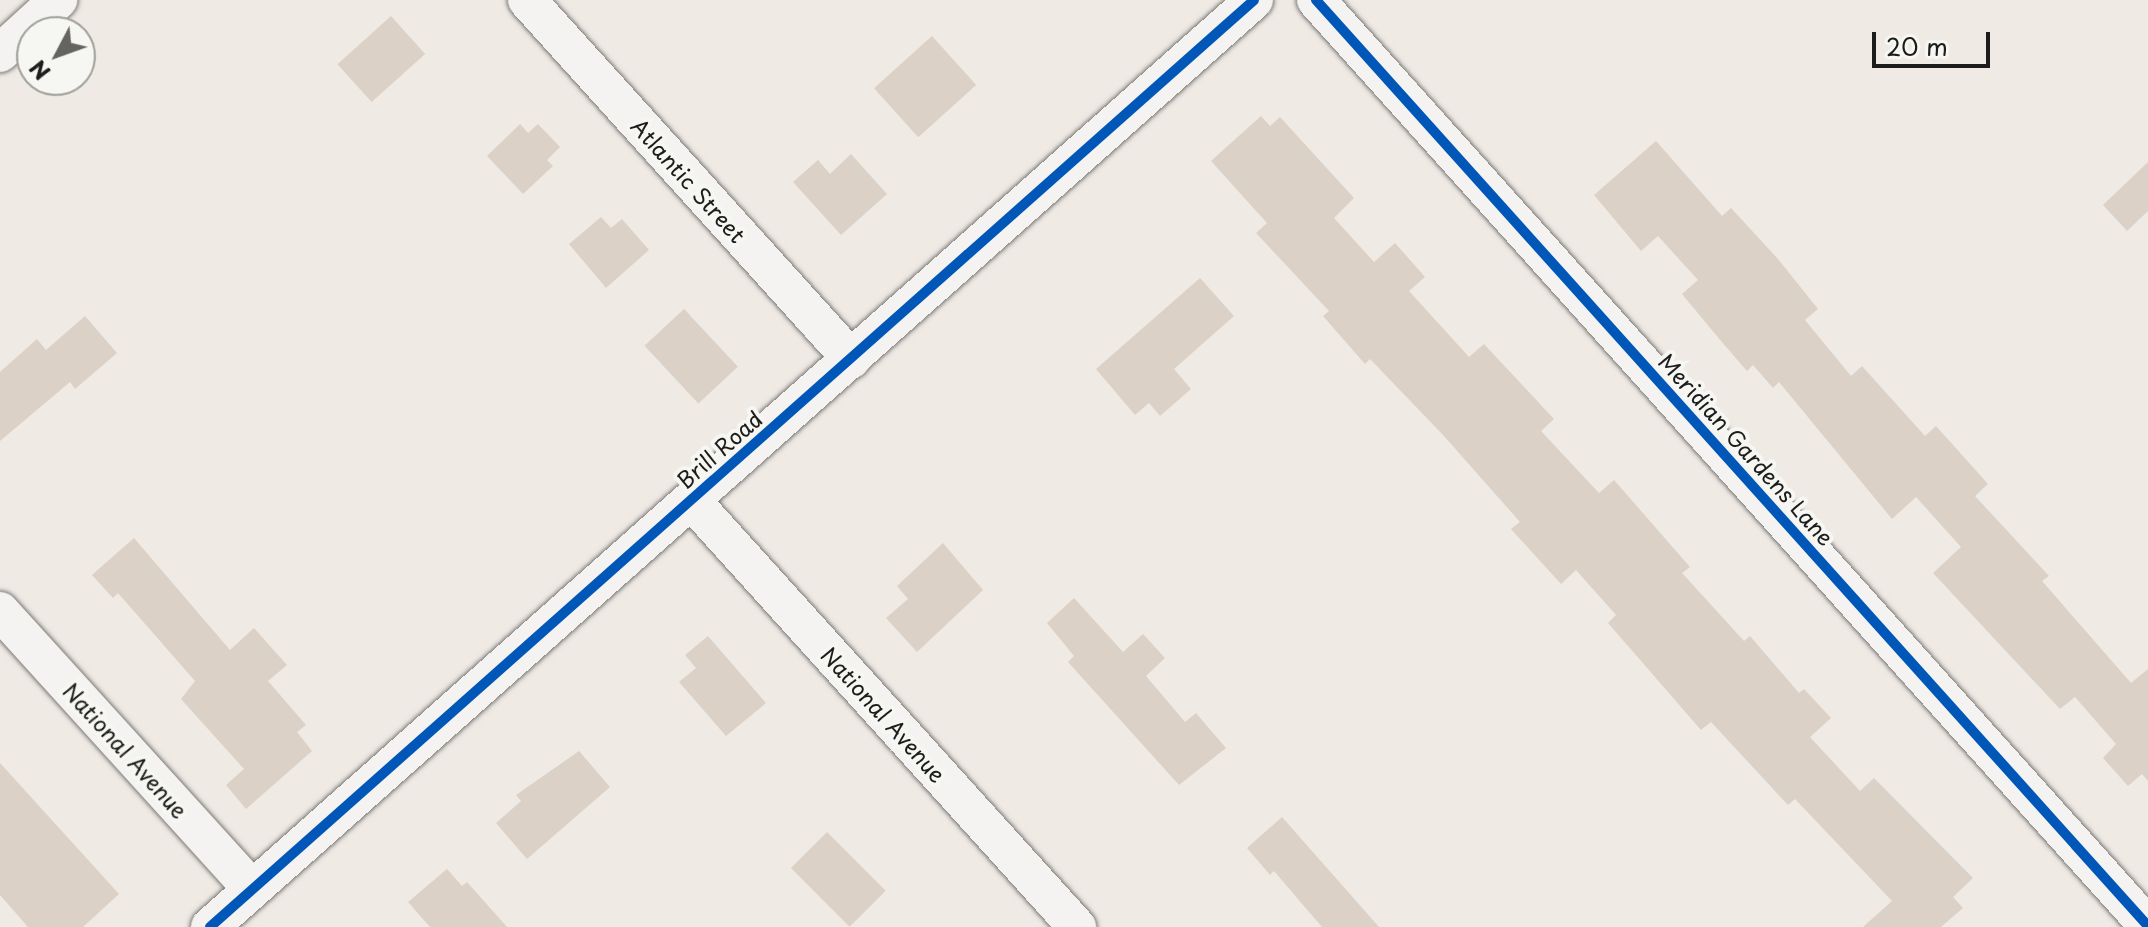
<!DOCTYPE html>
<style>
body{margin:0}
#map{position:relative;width:2148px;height:927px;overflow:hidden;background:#efeae4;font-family:"Playpen Sans",sans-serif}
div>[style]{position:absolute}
.building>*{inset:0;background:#dcd1c7;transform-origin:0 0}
.roads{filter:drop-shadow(0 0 2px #7b7976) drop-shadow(0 0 2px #7b7976)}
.street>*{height:38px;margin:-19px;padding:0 19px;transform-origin:19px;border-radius:19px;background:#f4f3f1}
.cycleway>*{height:10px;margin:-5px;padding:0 5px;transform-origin:5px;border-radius:5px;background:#0057b8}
span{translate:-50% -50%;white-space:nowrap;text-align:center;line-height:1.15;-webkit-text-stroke:8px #f6f6f2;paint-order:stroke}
.street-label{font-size:22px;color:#1c1c1c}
.north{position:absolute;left:16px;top:16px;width:80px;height:80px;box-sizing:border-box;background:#f6f6f2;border:2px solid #9f9f9c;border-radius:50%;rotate:229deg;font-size:22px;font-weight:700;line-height:32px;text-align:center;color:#1c1c1c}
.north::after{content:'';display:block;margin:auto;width:28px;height:36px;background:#666462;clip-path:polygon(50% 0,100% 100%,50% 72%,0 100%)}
.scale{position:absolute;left:1872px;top:32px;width:118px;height:36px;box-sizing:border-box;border:4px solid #1c1c1c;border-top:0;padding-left:10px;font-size:24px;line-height:28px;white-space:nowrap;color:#1c1c1c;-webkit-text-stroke:6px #f6f6f2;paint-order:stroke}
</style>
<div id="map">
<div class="building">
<div style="left:391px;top:16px;width:51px;height:72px;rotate:48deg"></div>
<div style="left:932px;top:36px;width:66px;height:78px;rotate:48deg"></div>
<div style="clip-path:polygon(1261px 116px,1270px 126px,1280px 117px,1354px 198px,1334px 218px,1374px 262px,1395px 243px,1425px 277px,1409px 291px,1469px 357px,1484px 344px,1554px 419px,1541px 431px,1599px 493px,1614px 480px,1690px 567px,1682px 573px,1744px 641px,1750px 636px,1799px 693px,1804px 689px,1831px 718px,1810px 737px,1860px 791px,1874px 778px,1973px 878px,1953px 897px,1963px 908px,1941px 927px,1863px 927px,1892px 901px,1795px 799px,1788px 805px,1711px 722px,1701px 730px,1608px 623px,1616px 615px,1576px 570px,1561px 584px,1511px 529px,1520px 522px,1443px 435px,1370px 359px,1365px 364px,1323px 316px,1329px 311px,1256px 233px,1267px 223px,1211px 161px)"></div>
<div style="clip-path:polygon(520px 124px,528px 133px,538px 124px,560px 147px,547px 160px,553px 166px,523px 194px,487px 156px)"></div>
<div style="clip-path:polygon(1656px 141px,1722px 216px,1731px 208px,1778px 259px,1818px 309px,1805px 320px,1851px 376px,1862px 366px,1925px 436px,1936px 426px,1988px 484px,1975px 496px,2049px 576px,2042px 581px,2131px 683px,2148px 669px,2148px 781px,2142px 774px,2128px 786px,2103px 758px,2116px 744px,2075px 697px,2060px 709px,1933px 573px,1961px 547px,1916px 497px,1892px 519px,1779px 382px,1773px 388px,1753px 365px,1747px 371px,1721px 341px,1682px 294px,1698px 280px,1658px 236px,1641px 251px,1594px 195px)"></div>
<div style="clip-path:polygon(851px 154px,887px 194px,841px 235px,793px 182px,818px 160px,830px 174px)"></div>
<div style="clip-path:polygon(2148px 162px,2148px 211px,2127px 231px,2103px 205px)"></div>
<div style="clip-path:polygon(601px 217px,611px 228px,622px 219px,649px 250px,606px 288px,569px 244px)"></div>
<div style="clip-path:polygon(1200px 278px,1234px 316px,1174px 369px,1191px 389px,1160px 416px,1149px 403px,1135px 415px,1096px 369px)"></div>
<div style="left:684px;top:309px;width:79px;height:54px;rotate:47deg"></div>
<div style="clip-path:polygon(85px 316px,117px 353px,75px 389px,70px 382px,0 441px,0 372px,37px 339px,46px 350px)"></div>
<div style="clip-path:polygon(134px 538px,230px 650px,254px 628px,287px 665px,268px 681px,306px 725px,297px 732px,312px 751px,246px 809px,226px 785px,244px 769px,181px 699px,195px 681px,118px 593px,113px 598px,92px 575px)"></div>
<div style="clip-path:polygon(943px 543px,983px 590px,917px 652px,886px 618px,908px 599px,897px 586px)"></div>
<div style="clip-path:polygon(1074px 598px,1123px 652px,1143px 634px,1165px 658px,1146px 676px,1185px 722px,1196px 713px,1226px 748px,1179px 785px,1068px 662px,1074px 656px,1047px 623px)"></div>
<div style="clip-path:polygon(708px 636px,766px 703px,726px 736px,679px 682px,696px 668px,685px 655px)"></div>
<div style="clip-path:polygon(579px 751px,610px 787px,527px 859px,496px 823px,521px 801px,516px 795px)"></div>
<div style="clip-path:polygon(0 763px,119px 894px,83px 927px,28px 927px,0 895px)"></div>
<div style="clip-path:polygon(1282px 817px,1379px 927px,1322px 927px,1274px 871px,1270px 875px,1247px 848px)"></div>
<div style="left:827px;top:832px;width:83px;height:51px;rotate:45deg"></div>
<div style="clip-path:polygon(447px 869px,462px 886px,467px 882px,507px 927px,430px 927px,408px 902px)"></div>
</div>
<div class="roads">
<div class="street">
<div style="left:527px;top:0;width:484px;rotate:47.9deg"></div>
<div style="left:1316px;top:0;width:1245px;rotate:48.06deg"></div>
<div style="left:0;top:53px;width:79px;rotate:-42.4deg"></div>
<div style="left:691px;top:500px;width:576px;rotate:47.89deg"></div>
<div style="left:0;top:611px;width:375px;rotate:47.8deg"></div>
<div style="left:210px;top:927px;width:1396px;rotate:-41.6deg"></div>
</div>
</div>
<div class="cycleway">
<div style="left:1316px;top:0;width:1245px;rotate:48.06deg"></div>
<div style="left:210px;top:927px;width:1396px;rotate:-41.6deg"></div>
</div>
<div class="street-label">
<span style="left:689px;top:180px;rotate:48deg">Atlantic Street</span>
<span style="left:719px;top:449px;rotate:-41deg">Brill Road</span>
<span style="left:1747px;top:449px;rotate:48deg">Meridian Gardens Lane</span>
<span style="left:884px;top:714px;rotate:48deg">National Avenue</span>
<span style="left:126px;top:750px;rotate:48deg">National Avenue</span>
</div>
<div class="north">N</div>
<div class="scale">20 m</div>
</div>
